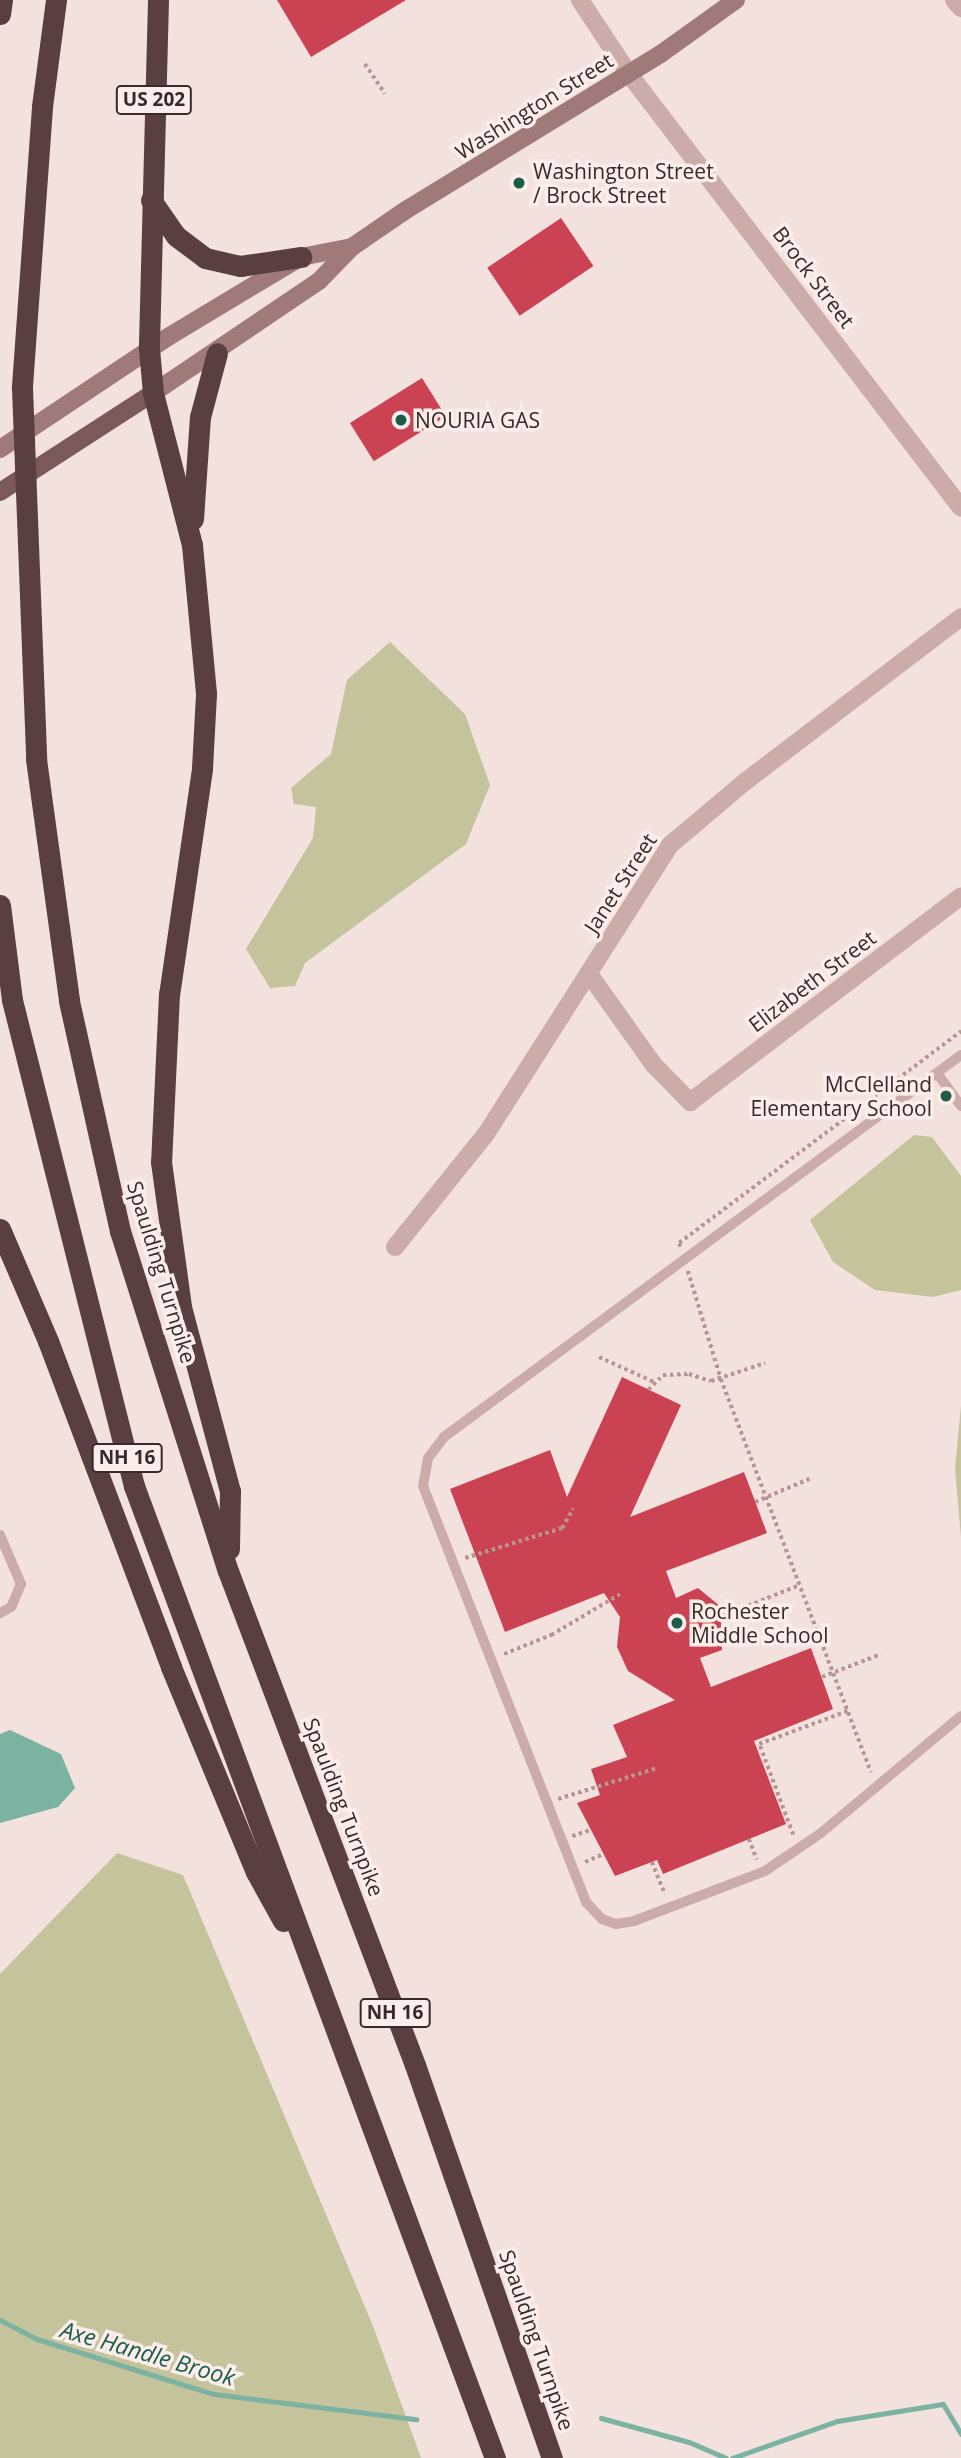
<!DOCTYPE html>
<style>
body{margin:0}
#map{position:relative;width:961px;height:2458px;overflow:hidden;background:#f3e1dd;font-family:"Open Sans",sans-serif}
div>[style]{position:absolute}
.green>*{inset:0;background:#c4c39c}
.water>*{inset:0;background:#7bb2a1}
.stream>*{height:5px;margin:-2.5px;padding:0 2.5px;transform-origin:2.5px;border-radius:2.5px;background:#7bb2a1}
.building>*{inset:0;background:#cb4352;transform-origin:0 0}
.path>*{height:3.5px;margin-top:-1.75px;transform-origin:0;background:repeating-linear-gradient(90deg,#b89592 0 3.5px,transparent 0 7px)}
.service>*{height:10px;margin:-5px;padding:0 5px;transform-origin:5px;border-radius:5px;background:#ccaca8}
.minor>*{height:18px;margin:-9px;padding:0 9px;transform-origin:9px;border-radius:9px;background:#ccaca8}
.tertiary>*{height:18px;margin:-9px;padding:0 9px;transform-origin:9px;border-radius:9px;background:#ccaca8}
.secondary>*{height:18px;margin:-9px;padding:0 9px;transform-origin:9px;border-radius:9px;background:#a07a79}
.primary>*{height:18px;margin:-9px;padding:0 9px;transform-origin:9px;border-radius:9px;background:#7b5959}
.motorway>*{height:21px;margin:-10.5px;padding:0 10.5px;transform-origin:10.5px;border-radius:10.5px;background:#5a3f40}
.dots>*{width:19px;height:19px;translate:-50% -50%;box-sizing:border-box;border:4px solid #fbedea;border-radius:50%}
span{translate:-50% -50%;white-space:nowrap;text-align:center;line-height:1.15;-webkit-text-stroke:7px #fbedea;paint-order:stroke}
.shield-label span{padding:2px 5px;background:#fbedea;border:2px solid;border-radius:5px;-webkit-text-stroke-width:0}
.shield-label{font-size:19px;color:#392929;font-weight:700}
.street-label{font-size:21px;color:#392929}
.poi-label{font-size:21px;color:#392929}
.left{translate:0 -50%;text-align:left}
.right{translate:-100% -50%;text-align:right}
.water-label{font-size:23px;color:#1c5d4a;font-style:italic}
</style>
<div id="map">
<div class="green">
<div style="clip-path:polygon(390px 642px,465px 714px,490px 785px,466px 844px,305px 963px,295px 986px,270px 988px,246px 949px,313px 838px,316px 807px,294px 804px,291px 788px,331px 754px,347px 680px)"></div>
<div style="clip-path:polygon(914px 1135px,932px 1137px,961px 1176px,961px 1290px,933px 1297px,875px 1290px,833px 1262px,810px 1220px)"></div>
<div style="clip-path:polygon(961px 1406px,961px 1537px,955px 1469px)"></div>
<div style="clip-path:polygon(117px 1853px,183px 1875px,373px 2326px,421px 2458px,0 2458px,0 1974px)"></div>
</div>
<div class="water">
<div style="clip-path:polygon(10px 1730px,61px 1754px,75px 1788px,58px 1807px,0 1823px,0 1734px)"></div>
</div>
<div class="stream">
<div style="left:0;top:2320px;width:42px;rotate:27.2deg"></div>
<div style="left:37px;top:2339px;width:185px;rotate:17.3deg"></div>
<div style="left:214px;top:2394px;width:204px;rotate:7.1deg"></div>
<div style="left:601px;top:2418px;width:91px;rotate:15.3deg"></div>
<div style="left:689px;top:2442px;width:40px;rotate:23.4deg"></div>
<div style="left:732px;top:2458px;width:111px;rotate:-19.4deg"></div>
<div style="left:837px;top:2421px;width:107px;rotate:-9.1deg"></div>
<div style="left:943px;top:2404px;width:35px;rotate:59deg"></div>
</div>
<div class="building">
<div style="clip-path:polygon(277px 0,406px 0,311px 57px)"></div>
<div style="left:561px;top:218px;width:58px;height:89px;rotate:56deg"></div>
<div style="left:422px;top:378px;width:45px;height:85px;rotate:58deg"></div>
<div style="clip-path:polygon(622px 1377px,681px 1405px,630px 1517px,744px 1472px,767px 1533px,666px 1571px,676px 1598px,698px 1588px,721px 1607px,722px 1650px,700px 1658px,711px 1687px,811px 1648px,833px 1709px,754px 1741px,786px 1824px,663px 1874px,657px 1860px,615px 1876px,577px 1803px,600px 1795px,591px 1769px,627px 1757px,613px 1725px,675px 1700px,628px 1671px,617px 1647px,620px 1617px,604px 1593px,505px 1632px,450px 1489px,550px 1450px,567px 1497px)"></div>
</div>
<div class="path">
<div style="left:365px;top:64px;width:36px;rotate:56deg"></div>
<div style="left:680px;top:1247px;width:4px;rotate:-104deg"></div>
<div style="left:679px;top:1243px;width:353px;rotate:-36.9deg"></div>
<div style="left:688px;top:1271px;width:113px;rotate:73deg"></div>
<div style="left:721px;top:1379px;width:421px;rotate:69.1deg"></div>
<div style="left:599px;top:1357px;width:60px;rotate:24.4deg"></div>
<div style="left:648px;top:1390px;width:21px;rotate:-45deg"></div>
<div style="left:663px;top:1375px;width:26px;rotate:-2deg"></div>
<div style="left:689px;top:1374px;width:23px;rotate:18deg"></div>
<div style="left:711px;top:1381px;width:57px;rotate:-18.4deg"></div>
<div style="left:755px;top:1502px;width:59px;rotate:-23.1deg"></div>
<div style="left:465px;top:1558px;width:102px;rotate:-17.2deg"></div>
<div style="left:562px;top:1528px;width:22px;rotate:-60deg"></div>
<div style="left:722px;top:1616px;width:84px;rotate:-21.7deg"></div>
<div style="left:504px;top:1654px;width:51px;rotate:-22deg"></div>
<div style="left:551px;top:1635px;width:80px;rotate:-30.7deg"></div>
<div style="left:822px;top:1677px;width:63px;rotate:-21.3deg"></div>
<div style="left:558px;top:1799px;width:104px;rotate:-17.4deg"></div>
<div style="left:793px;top:1835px;width:97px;rotate:-110.5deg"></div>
<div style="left:759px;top:1744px;width:97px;rotate:-20.5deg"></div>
<div style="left:572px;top:1836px;width:19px;rotate:-18deg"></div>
<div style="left:749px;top:1839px;width:22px;rotate:69deg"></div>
<div style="left:585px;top:1862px;width:20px;rotate:-24deg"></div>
<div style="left:652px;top:1862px;width:35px;rotate:68deg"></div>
</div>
<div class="service">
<div style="left:961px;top:1055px;width:643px;rotate:143.54deg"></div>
<div style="left:444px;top:1437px;width:26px;rotate:127deg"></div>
<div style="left:428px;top:1458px;width:28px;rotate:100deg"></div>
<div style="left:423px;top:1486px;width:447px;rotate:68.6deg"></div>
<div style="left:586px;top:1902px;width:23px;rotate:47deg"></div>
<div style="left:602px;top:1919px;width:15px;rotate:20deg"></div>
<div style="left:616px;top:1924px;width:18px;rotate:-9deg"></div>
<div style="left:634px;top:1921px;width:140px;rotate:-20.9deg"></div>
<div style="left:765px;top:1871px;width:68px;rotate:-34.2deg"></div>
<div style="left:821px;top:1833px;width:182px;rotate:-39.9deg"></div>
<div style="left:937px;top:1073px;width:41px;rotate:54deg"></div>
<div style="left:0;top:1535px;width:53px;rotate:66.8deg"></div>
<div style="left:21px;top:1584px;width:25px;rotate:113deg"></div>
<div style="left:11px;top:1607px;width:13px;rotate:151deg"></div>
</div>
<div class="minor">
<div style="left:580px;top:0;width:89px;rotate:56.5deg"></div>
<div style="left:954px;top:0;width:11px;rotate:49deg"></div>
<div style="left:589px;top:974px;width:112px;rotate:54.5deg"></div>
<div style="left:654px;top:1065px;width:52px;rotate:45.8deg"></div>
<div style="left:690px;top:1102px;width:340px;rotate:-37.2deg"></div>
<div style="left:395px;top:1247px;width:145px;rotate:-51.2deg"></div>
<div style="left:486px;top:1134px;width:343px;rotate:-57.5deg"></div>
<div style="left:670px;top:845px;width:99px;rotate:-40.1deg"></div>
<div style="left:746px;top:781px;width:270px;rotate:-37.3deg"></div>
</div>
<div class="tertiary">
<div style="left:629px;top:74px;width:546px;rotate:52.58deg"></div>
</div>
<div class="secondary">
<div style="left:153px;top:393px;width:200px;rotate:-34deg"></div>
<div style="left:319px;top:281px;width:47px;rotate:-45.9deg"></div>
<div style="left:352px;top:247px;width:65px;rotate:-34.4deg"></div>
<div style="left:406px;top:210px;width:300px;rotate:-31.5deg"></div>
<div style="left:662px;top:53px;width:91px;rotate:-35.6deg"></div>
<div style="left:0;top:449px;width:202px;rotate:-33.7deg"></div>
<div style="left:168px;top:337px;width:155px;rotate:-31deg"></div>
<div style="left:301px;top:257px;width:52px;rotate:-11.1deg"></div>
</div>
<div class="primary">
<div style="left:0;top:492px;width:182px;rotate:-32.9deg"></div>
</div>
<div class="motorway">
<div style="left:56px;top:0;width:108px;rotate:97.5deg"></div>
<div style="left:42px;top:107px;width:282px;rotate:94.1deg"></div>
<div style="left:22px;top:388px;width:371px;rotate:87.8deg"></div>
<div style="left:36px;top:759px;width:244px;rotate:82.2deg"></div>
<div style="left:69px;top:1001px;width:236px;rotate:77.5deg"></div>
<div style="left:120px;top:1231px;width:357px;rotate:72.4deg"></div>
<div style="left:228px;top:1571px;width:528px;rotate:69.27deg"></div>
<div style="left:415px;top:2065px;width:416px;rotate:70.8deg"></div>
<div style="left:158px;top:0;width:349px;rotate:91.5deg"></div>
<div style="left:149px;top:349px;width:44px;rotate:84.8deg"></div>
<div style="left:153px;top:393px;width:157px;rotate:75.6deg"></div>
<div style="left:192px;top:545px;width:150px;rotate:84.6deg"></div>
<div style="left:206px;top:694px;width:75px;rotate:93.1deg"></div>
<div style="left:202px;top:769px;width:227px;rotate:98.3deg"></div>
<div style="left:169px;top:994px;width:168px;rotate:92.7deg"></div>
<div style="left:161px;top:1162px;width:146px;rotate:82.1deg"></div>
<div style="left:181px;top:1307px;width:190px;rotate:75.1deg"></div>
<div style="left:230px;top:1491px;width:58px;rotate:91deg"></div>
<div style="left:0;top:14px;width:14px;rotate:-82deg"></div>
<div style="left:151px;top:200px;width:44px;rotate:55.2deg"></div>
<div style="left:176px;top:236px;width:36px;rotate:37deg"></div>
<div style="left:205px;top:258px;width:36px;rotate:13deg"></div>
<div style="left:240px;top:266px;width:62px;rotate:-8.4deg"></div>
<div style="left:193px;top:519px;width:102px;rotate:-86.1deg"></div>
<div style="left:200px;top:417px;width:66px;rotate:-75.1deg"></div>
<div style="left:0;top:905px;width:96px;rotate:82.8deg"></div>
<div style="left:12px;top:1000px;width:501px;rotate:75.91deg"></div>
<div style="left:134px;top:1486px;width:1037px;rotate:69.63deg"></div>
<div style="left:0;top:1229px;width:122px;rotate:66.8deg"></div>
<div style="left:48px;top:1341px;width:348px;rotate:69.3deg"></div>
<div style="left:171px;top:1667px;width:222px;rotate:67.5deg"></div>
<div style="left:256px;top:1872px;width:56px;rotate:61.1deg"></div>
</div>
<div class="dots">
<div style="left:519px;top:183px;background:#1c5d4a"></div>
<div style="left:401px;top:420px;background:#1c5d4a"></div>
<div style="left:946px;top:1096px;background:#1c5d4a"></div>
<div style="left:677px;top:1623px;background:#1c5d4a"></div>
</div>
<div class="shield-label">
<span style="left:154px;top:100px">US 202</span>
<span style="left:127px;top:1458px">NH 16</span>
<span style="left:395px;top:2013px">NH 16</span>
</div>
<div class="street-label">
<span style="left:534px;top:106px;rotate:-32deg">Washington Street</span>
<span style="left:814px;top:277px;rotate:53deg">Brock Street</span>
<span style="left:620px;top:883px;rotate:-57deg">Janet Street</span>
<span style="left:812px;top:981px;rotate:-37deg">Elizabeth Street</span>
<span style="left:162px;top:1272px;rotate:73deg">Spaulding Turnpike</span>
<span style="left:344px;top:1807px;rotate:69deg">Spaulding Turnpike</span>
<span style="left:537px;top:2340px;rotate:71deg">Spaulding Turnpike</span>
</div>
<div class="poi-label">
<span class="left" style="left:533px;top:183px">Washington Street<br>/ Brock Street</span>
<span class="left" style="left:415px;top:420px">NOURIA GAS</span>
<span class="right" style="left:932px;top:1096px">McClelland<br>Elementary School</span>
<span class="left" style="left:691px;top:1623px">Rochester<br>Middle School</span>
</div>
<div class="water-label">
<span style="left:148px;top:2353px;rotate:16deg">Axe Handle Brook</span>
</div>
</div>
